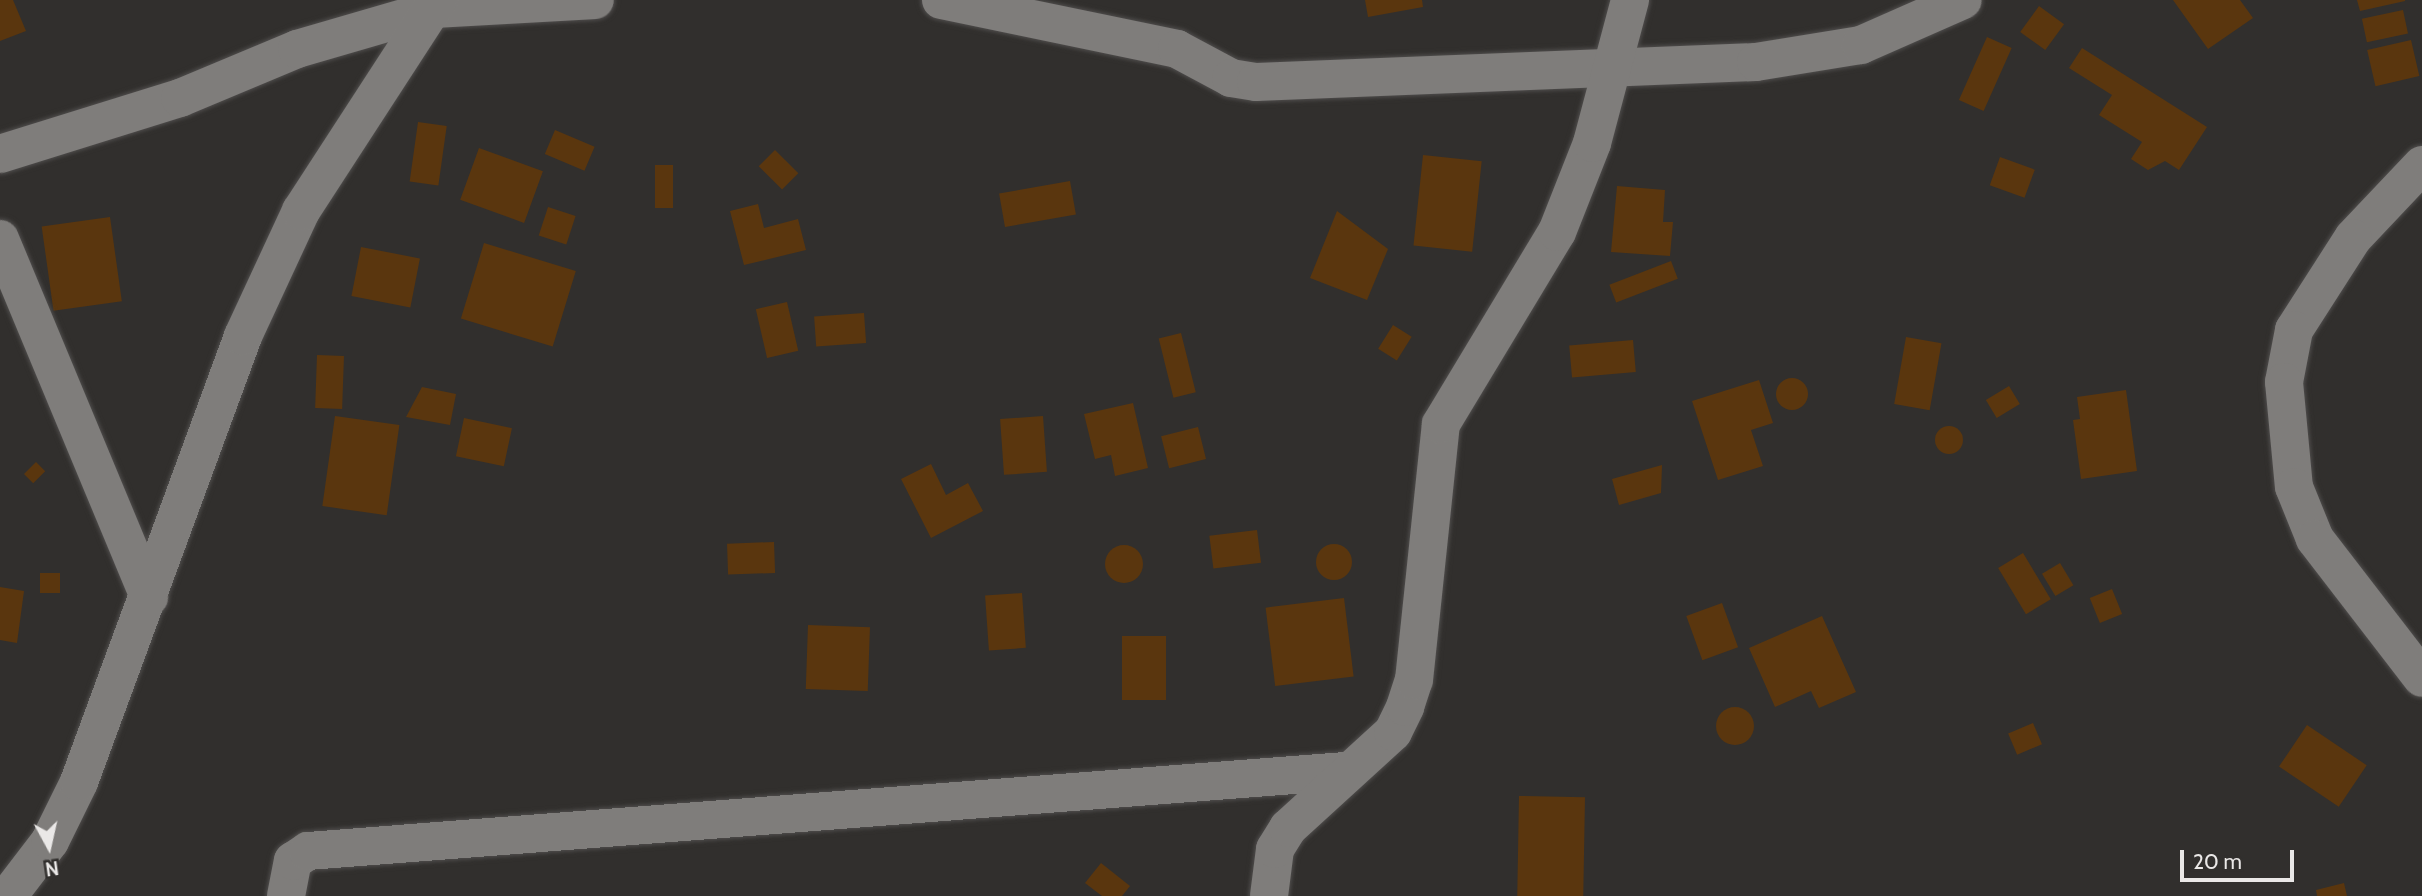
<!DOCTYPE html>
<style>
body{margin:0}
#map{position:relative;width:2422px;height:896px;overflow:hidden;background:#312f2d;font-family:Cabin,sans-serif}
div>[style]{position:absolute}
.building>*{inset:0;background:#5a360e;transform-origin:0 0}
.round{border-radius:50%}
.roads{filter:drop-shadow(0 0 2px #4f4d4c) drop-shadow(0 0 2px #4f4d4c)}
.minor>*{height:38px;margin:-19px;padding:0 19px;transform-origin:19px;border-radius:19px;background:#7f7d7b}
span{translate:-50% -50%;white-space:nowrap;text-align:center;line-height:1.15;-webkit-text-stroke:5px #312f2d;paint-order:stroke}
.north{position:absolute;left:14px;top:812px;width:70px;height:70px;-webkit-text-stroke:5px #312f2d;paint-order:stroke;rotate:172deg;font-size:19px;font-weight:700;line-height:28px;text-align:center;color:#eae8e7}
.north::after{content:'';display:block;margin:auto;width:24px;height:32px;background:#eae8e7;clip-path:polygon(50% 0,100% 100%,50% 72%,0 100%)}
.scale{position:absolute;left:2180px;top:850px;width:114px;height:32px;box-sizing:border-box;border:4px solid #eae8e7;border-top:0;padding-left:9px;font-size:21px;line-height:24px;white-space:nowrap;color:#eae8e7;-webkit-text-stroke:5px #312f2d;paint-order:stroke}
</style>
<div id="map">
<div class="building">
<div style="clip-path:polygon(0 0,13px 0,26px 31px,0 41px)"></div>
<div style="clip-path:polygon(1365px 0,1422px 0,1423px 7px,1368px 17px)"></div>
<div style="clip-path:polygon(2173px 0,2240px 0,2253px 18px,2208px 49px)"></div>
<div style="clip-path:polygon(2357px 0,2405px 0,2405px 1px,2360px 11px)"></div>
<div style="left:2039px;top:6px;width:31px;height:32px;rotate:36deg"></div>
<div style="left:2403px;top:10px;width:24px;height:42px;rotate:78deg"></div>
<div style="left:1987px;top:37px;width:27px;height:69px;rotate:24deg"></div>
<div style="left:2411px;top:40px;width:37px;height:45px;rotate:77deg"></div>
<div style="clip-path:polygon(2082px 48px,2207px 127px,2179px 170px,2165px 161px,2148px 170px,2131px 159px,2142px 142px,2099px 115px,2112px 95px,2069px 68px)"></div>
<div style="left:418px;top:122px;width:29px;height:60px;rotate:8deg"></div>
<div style="left:555px;top:130px;width:43px;height:26px;rotate:23deg"></div>
<div style="left:479px;top:148px;width:68px;height:55px;rotate:20deg"></div>
<div style="left:775px;top:150px;width:33px;height:23px;rotate:45deg"></div>
<div style="left:1423px;top:155px;width:59px;height:91px;rotate:6deg"></div>
<div style="left:2000px;top:157px;width:37px;height:30px;rotate:20deg"></div>
<div style="left:655px;top:165px;width:18px;height:43px"></div>
<div style="left:1070px;top:181px;width:34px;height:72px;rotate:80deg"></div>
<div style="clip-path:polygon(1617px 186px,1665px 190px,1663px 222px,1673px 222px,1670px 256px,1611px 252px)"></div>
<div style="clip-path:polygon(758px 204px,764px 228px,798px 219px,806px 250px,744px 265px,730px 211px)"></div>
<div style="left:548px;top:207px;width:29px;height:30px;rotate:18deg"></div>
<div style="clip-path:polygon(1337px 211px,1388px 249px,1367px 300px,1310px 278px)"></div>
<div style="left:110px;top:217px;width:85px;height:69px;rotate:82deg"></div>
<div style="left:484px;top:243px;width:96px;height:79px;rotate:17deg"></div>
<div style="left:361px;top:247px;width:60px;height:50px;rotate:11deg"></div>
<div style="left:1671px;top:261px;width:19px;height:66px;rotate:69deg"></div>
<div style="left:787px;top:302px;width:50px;height:32px;rotate:77deg"></div>
<div style="left:864px;top:313px;width:30px;height:50px;rotate:86deg"></div>
<div style="left:1393px;top:325px;width:22px;height:28px;rotate:32deg"></div>
<div style="left:1181px;top:333px;width:61px;height:23px;rotate:76deg"></div>
<div style="left:1906px;top:337px;width:36px;height:68px;rotate:10deg"></div>
<div style="left:1633px;top:340px;width:32px;height:64px;rotate:85deg"></div>
<div style="left:317px;top:355px;width:27px;height:53px;rotate:2deg"></div>
<div class="round" style="left:1776px;top:378px;width:32px;height:32px"></div>
<div style="clip-path:polygon(1759px 380px,1773px 423px,1751px 430px,1763px 466px,1718px 480px,1692px 401px)"></div>
<div style="left:2009px;top:386px;width:21px;height:27px;rotate:59deg"></div>
<div style="clip-path:polygon(422px 387px,456px 394px,450px 425px,406px 417px)"></div>
<div style="clip-path:polygon(2126px 390px,2137px 471px,2081px 479px,2073px 420px,2080px 419px,2077px 397px)"></div>
<div style="clip-path:polygon(1133px 403px,1148px 468px,1115px 476px,1111px 455px,1095px 459px,1084px 414px)"></div>
<div style="left:335px;top:416px;width:65px;height:91px;rotate:8deg"></div>
<div style="left:1043px;top:416px;width:56px;height:43px;rotate:86deg"></div>
<div style="left:464px;top:418px;width:49px;height:39px;rotate:12deg"></div>
<div class="round" style="left:1935px;top:426px;width:28px;height:28px"></div>
<div style="left:1198px;top:427px;width:33px;height:38px;rotate:76deg"></div>
<div style="left:36px;top:462px;width:13px;height:17px;rotate:45deg"></div>
<div style="clip-path:polygon(931px 464px,946px 495px,968px 483px,983px 511px,931px 538px,901px 479px)"></div>
<div style="clip-path:polygon(1662px 465px,1661px 493px,1619px 505px,1612px 479px)"></div>
<div style="left:1257px;top:530px;width:33px;height:48px;rotate:83deg"></div>
<div style="left:774px;top:542px;width:31px;height:47px;rotate:88deg"></div>
<div class="round" style="left:1316px;top:544px;width:36px;height:36px"></div>
<div class="round" style="left:1105px;top:545px;width:38px;height:38px"></div>
<div style="left:2023px;top:553px;width:54px;height:29px;rotate:59deg"></div>
<div style="left:2060px;top:563px;width:26px;height:21px;rotate:59deg"></div>
<div style="left:40px;top:573px;width:20px;height:20px"></div>
<div style="clip-path:polygon(0 587px,24px 591px,17px 643px,0 640px)"></div>
<div style="left:2112px;top:589px;width:27px;height:24px;rotate:68deg"></div>
<div style="left:1022px;top:593px;width:55px;height:37px;rotate:86deg"></div>
<div style="left:1344px;top:598px;width:79px;height:79px;rotate:83deg"></div>
<div style="left:1722px;top:603px;width:47px;height:38px;rotate:70deg"></div>
<div style="clip-path:polygon(1822px 616px,1856px 692px,1819px 708px,1811px 691px,1775px 707px,1749px 648px)"></div>
<div style="left:808px;top:625px;width:62px;height:64px;rotate:2deg"></div>
<div style="left:1122px;top:636px;width:44px;height:64px"></div>
<div class="round" style="left:1716px;top:707px;width:38px;height:38px"></div>
<div style="left:2033px;top:723px;width:23px;height:27px;rotate:67deg"></div>
<div style="left:2307px;top:725px;width:72px;height:50px;rotate:34deg"></div>
<div style="left:1519px;top:796px;width:66px;height:100px;rotate:1deg"></div>
<div style="clip-path:polygon(1101px 863px,1130px 886px,1122px 896px,1102px 896px,1085px 883px)"></div>
<div style="clip-path:polygon(2344px 883px,2347px 896px,2317px 896px,2316px 890px)"></div>
</div>
<div class="roads">
<div class="minor">
<div style="left:941px;top:0;width:241px;rotate:11.7deg"></div>
<div style="left:1177px;top:49px;width:61px;rotate:28.2deg"></div>
<div style="left:1231px;top:78px;width:25px;rotate:9deg"></div>
<div style="left:1256px;top:82px;width:500px;rotate:-2.29deg"></div>
<div style="left:1756px;top:62px;width:106px;rotate:-9.2deg"></div>
<div style="left:1861px;top:45px;width:111px;rotate:-23.8deg"></div>
<div style="left:0;top:154px;width:189px;rotate:-17.3deg"></div>
<div style="left:180px;top:98px;width:127px;rotate:-22.7deg"></div>
<div style="left:297px;top:49px;width:144px;rotate:-16.2deg"></div>
<div style="left:435px;top:9px;width:160px;rotate:-3.2deg"></div>
<div style="left:2422px;top:165px;width:100px;rotate:133.4deg"></div>
<div style="left:2353px;top:238px;width:109px;rotate:122.7deg"></div>
<div style="left:2294px;top:330px;width:53px;rotate:100.9deg"></div>
<div style="left:2284px;top:382px;width:105px;rotate:84.6deg"></div>
<div style="left:2294px;top:487px;width:56px;rotate:68deg"></div>
<div style="left:2315px;top:539px;width:175px;rotate:52.4deg"></div>
<div style="left:0;top:239px;width:388px;rotate:67.4deg"></div>
<div style="left:8px;top:896px;width:69px;rotate:-52.6deg"></div>
<div style="left:50px;top:841px;width:66px;rotate:-63.8deg"></div>
<div style="left:79px;top:782px;width:475px;rotate:-69.8deg"></div>
<div style="left:243px;top:336px;width:138px;rotate:-65.1deg"></div>
<div style="left:301px;top:211px;width:252px;rotate:-57deg"></div>
<div style="left:286px;top:896px;width:36px;rotate:-79deg"></div>
<div style="left:293px;top:861px;width:18px;rotate:-34deg"></div>
<div style="left:308px;top:851px;width:1041px;rotate:-4.41deg"></div>
<div style="left:1269px;top:896px;width:47px;rotate:-82.7deg"></div>
<div style="left:1275px;top:849px;width:25px;rotate:-58deg"></div>
<div style="left:1288px;top:828px;width:142px;rotate:-42.4deg"></div>
<div style="left:1393px;top:732px;width:28px;rotate:-64deg"></div>
<div style="left:1405px;top:707px;width:28px;rotate:-72deg"></div>
<div style="left:1414px;top:680px;width:257px;rotate:-84deg"></div>
<div style="left:1441px;top:424px;width:224px;rotate:-58.9deg"></div>
<div style="left:1557px;top:232px;width:96px;rotate:-68.5deg"></div>
<div style="left:1592px;top:143px;width:148px;rotate:-75.1deg"></div>
</div>
</div>
<div class="north">N</div>
<div class="scale">20 m</div>
</div>
